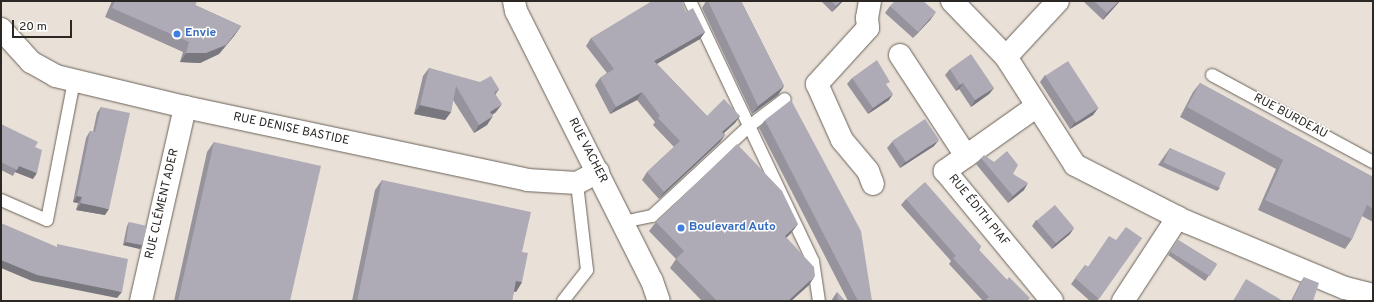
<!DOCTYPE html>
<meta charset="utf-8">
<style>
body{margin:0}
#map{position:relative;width:1374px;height:302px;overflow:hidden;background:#e9e0d7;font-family:Overpass,sans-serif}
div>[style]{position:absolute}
.roads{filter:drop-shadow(0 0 1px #6a625a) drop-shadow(0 0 1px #6a625a)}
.lane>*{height:12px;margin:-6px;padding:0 6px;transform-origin:6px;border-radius:6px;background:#fff}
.street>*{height:22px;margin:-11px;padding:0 11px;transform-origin:11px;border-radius:11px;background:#fff}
.wall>*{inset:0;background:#96939d}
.shaded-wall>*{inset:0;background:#7a787f}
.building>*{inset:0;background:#afabb6;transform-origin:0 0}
.dots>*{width:11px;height:11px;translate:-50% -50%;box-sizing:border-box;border:2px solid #fff;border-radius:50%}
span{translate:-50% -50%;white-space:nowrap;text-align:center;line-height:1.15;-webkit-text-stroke:3px #fff;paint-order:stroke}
.shop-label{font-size:12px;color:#366cbe;font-weight:700}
.left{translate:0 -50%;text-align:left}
.street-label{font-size:12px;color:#2a2724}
.frame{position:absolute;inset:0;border:2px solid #2a2724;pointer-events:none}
.scale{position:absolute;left:12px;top:20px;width:60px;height:18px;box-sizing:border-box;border:2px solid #2a2724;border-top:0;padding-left:5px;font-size:12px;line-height:14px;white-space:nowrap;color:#2a2724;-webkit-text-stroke:3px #fff;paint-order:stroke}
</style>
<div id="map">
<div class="roads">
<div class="lane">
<div style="left:690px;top:1px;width:288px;rotate:64.7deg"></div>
<div style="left:813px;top:261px;width:40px;rotate:81.5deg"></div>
<div style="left:1212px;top:75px;width:183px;rotate:28.4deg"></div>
<div style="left:1px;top:200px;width:50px;rotate:23.5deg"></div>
<div style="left:47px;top:220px;width:142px;rotate:-79deg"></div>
<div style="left:623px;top:222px;width:30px;rotate:-12deg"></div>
<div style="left:652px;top:216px;width:131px;rotate:-42.8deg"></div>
<div style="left:748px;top:127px;width:46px;rotate:-37.1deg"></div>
<div style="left:563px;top:301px;width:39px;rotate:-52deg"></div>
<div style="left:587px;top:270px;width:88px;rotate:-96.6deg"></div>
</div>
<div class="street">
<div style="left:514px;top:1px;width:10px;rotate:79deg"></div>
<div style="left:516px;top:11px;width:302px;rotate:63.3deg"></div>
<div style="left:652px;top:281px;width:21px;rotate:71deg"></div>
<div style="left:870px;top:1px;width:17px;rotate:100deg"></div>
<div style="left:867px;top:18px;width:10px;rotate:84deg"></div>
<div style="left:868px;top:28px;width:76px;rotate:132.3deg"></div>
<div style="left:817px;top:84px;width:61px;rotate:65.9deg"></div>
<div style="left:842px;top:140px;width:40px;rotate:50deg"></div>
<div style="left:868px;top:171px;width:14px;rotate:69deg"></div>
<div style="left:952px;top:1px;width:78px;rotate:46deg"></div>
<div style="left:1006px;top:57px;width:128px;rotate:57.4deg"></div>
<div style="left:1075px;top:165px;width:126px;rotate:27deg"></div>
<div style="left:1187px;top:222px;width:171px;rotate:22.7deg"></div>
<div style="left:1345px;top:288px;width:29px;rotate:14deg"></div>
<div style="left:1px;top:29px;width:45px;rotate:47.7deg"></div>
<div style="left:31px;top:62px;width:29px;rotate:29deg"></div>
<div style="left:56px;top:76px;width:133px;rotate:13.5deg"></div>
<div style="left:185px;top:107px;width:350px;rotate:12deg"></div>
<div style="left:527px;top:180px;width:50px;rotate:3.4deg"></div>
<div style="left:577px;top:183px;width:24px;rotate:-28deg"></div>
<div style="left:900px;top:55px;width:121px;rotate:56.8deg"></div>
<div style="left:1006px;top:57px;width:76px;rotate:-47.1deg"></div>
<div style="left:1037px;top:106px;width:113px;rotate:144.8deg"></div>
<div style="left:945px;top:171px;width:168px;rotate:50.5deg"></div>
<div style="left:141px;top:301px;width:199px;rotate:-77.2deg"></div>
<div style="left:1123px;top:301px;width:100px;rotate:-56.8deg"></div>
</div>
</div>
<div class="wall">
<div style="clip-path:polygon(112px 1px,197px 1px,195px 5px,241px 26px,234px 36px,219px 54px,200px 63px,180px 62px,183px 52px,105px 17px)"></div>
<div style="clip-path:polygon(706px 1px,741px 1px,784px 86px,778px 95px,752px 114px,702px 8px)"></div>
<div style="clip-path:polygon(821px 1px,843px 1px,832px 12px)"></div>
<div style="clip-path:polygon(1083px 1px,1120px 1px,1103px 20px)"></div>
<div style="clip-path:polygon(890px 6px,931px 19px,913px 38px,885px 13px)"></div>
<div style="clip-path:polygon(686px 12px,705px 32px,700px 39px,657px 64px,707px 116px,740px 116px,735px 123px,724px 133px,725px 135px,720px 142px,659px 199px,642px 180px,647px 172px,674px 147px,653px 125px,655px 122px,637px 100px,610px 114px,595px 85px,600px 78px,607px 73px,586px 46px,591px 38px)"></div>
<div style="clip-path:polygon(429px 68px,499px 89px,496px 94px,496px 112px,492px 115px,487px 125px,474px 133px,453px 100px,451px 112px,445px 120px,414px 114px,423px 76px)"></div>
<div style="clip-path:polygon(950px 69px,994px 88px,989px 94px,971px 107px,959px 89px,956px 91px,945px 75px)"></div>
<div style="clip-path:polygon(1045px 75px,1098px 108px,1093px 115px,1070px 129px,1040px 82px)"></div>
<div style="clip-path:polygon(852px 78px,889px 100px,868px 114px,847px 84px)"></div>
<div style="clip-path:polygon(1200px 83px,1373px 177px,1373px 222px,1362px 216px,1352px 239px,1345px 249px,1258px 210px,1276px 169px,1180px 117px,1193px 92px)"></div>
<div style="clip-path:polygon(101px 107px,105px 215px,76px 210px,78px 203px,73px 202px,86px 138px,90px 131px,93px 132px,97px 113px)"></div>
<div style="clip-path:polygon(765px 120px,872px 301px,848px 301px,759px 128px)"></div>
<div style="clip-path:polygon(1px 124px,35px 147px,33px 179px,15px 172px,13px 176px,1px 170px)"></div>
<div style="clip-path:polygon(214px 142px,290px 301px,174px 301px,207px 152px)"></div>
<div style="clip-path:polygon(892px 142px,934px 146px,900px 168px,887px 148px)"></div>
<div style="clip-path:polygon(1170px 148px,1220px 188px,1217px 191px,1158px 165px)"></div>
<div style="clip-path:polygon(981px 158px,1013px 174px,1024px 190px,1008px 203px,976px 164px)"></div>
<div style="clip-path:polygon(382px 180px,522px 282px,516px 292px,514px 291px,512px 301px,352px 301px,375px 190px)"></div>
<div style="clip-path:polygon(906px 199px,981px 246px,979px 250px,1007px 280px,1028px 301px,983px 301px,949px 264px,951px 261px,901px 205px)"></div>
<div style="clip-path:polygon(1036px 220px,1070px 234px,1052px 249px,1032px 226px)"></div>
<div style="clip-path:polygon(129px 222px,142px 245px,140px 249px,123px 245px,127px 226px)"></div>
<div style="clip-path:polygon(656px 222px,798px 224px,791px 233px,786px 238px,809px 285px,791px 301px,702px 301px,670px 268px,676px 259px,649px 231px)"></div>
<div style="clip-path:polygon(1142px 238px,1097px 301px,1090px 301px,1071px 284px,1085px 265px,1088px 267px,1116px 240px)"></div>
<div style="clip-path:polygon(1178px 240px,1217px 264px,1205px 281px,1168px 255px)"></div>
<div style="clip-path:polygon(1304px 277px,1313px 301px,1291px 301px,1300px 283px)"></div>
<div style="clip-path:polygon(837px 292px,845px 301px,831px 301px)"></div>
</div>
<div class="shaded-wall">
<div style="clip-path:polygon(841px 1px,843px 1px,832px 12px,836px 6px)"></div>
<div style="clip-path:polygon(1119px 1px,1120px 1px,1103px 20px,1107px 13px)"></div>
<div style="clip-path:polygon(936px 12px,931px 19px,913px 38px,918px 32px)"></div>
<div style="clip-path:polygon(241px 26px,234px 36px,219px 54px,200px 63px,180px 62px,186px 53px)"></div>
<div style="clip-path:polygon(705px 32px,700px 39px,649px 68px,654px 61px)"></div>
<div style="clip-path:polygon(963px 83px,959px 89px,956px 91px,960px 85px)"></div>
<div style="clip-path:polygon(784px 86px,778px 95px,752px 114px,758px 106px)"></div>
<div style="clip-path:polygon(994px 88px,989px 94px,971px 107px,975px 100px)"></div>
<div style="clip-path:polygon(642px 92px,637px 100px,610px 114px,616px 107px)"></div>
<div style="clip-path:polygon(893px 94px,889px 100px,868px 114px,873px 108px)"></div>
<div style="clip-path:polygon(502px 104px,496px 112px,484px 120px,490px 112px)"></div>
<div style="clip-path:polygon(420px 105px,451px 112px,445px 120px,414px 114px)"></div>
<div style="clip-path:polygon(1098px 108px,1093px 115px,1070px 129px,1075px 122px)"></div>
<div style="clip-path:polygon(493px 116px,487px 125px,474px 133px,479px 125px)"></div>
<div style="clip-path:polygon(740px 116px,735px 123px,717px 139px,722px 132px)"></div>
<div style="clip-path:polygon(725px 135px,720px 142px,659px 199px,664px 192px)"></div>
<div style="clip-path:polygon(939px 140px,934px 146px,900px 168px,905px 162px)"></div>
<div style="clip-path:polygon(19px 166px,37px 173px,33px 179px,15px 172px)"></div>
<div style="clip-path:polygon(1028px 183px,1024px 190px,1008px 203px,1013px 196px)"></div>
<div style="clip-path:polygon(77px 196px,82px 197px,78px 203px,73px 202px)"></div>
<div style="clip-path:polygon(81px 203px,109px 209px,105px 215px,76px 210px)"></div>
<div style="clip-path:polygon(798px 224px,791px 233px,778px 246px,785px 236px)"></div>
<div style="clip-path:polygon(1074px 228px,1070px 234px,1052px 249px,1056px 243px)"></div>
<div style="clip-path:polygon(126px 242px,142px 245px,140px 249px,123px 245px)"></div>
<div style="clip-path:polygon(1px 260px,122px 292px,117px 298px,32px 281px,1px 268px)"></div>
<div style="clip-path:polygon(815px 276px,809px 285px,791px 301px,788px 301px)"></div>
<div style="clip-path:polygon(516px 281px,522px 282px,516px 292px,509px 290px)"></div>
</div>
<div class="building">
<div style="clip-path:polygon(115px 1px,197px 1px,195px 5px,241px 26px,226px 45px,206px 53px,186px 53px,189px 42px,112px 8px)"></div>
<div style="clip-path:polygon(652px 1px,682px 1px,686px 12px,693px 8px,705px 32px,654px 61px,707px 116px,724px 99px,740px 116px,722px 132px,725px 135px,664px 192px,647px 172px,680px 141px,658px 118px,660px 116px,642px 92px,616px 107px,600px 78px,614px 69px,591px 38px)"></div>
<div style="clip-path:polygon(708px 1px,741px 1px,784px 86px,758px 106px)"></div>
<div style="clip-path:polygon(831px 1px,841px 1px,836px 6px)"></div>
<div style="clip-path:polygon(895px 1px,923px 1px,936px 12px,918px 32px,890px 6px)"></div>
<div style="clip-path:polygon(1094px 1px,1119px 1px,1107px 13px)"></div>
<div style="clip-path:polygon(971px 54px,994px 88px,975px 100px,963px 83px,960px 85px,950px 69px)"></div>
<div style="clip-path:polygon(877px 60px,890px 82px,886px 84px,893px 94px,873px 108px,852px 78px)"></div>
<div style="left:1068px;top:61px;width:56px;height:27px;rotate:57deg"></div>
<div style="clip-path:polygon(429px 68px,480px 82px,491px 76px,499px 89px,494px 92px,502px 104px,490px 112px,493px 116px,479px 125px,456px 86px,451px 112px,420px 105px)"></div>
<div style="clip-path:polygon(1200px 83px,1373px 177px,1373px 209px,1367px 205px,1352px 239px,1265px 200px,1283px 160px,1187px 107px)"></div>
<div style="clip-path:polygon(791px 100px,861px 231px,872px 301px,858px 301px,765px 120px)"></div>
<div style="clip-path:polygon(101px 107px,130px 113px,109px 209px,81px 203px,82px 197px,77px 196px,90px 131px,95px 132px)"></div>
<div style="left:925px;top:119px;width:25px;height:40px;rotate:56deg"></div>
<div style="clip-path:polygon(1px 124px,38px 142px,35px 147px,42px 150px,37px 173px,19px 166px,17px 170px,1px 162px)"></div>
<div style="clip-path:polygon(214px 142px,321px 166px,290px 301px,178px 301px)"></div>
<div style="clip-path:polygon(737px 144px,782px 191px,798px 224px,785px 236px,814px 267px,815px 276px,788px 301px,717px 301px,676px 259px,684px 251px,656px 222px)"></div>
<div style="left:1170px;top:148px;width:61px;height:16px;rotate:24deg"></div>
<div style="clip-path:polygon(1007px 151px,1018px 165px,1013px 174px,1028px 183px,1013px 196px,981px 158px,984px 155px,994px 162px)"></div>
<div style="clip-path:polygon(382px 180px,531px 212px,522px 252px,528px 253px,522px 282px,516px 281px,512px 301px,357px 301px)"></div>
<div style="clip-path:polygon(925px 182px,981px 246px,978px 249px,1007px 280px,1009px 277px,1030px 298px,1027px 301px,988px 301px,986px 299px,989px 297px,953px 258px,956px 256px,906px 199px)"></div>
<div style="left:1055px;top:205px;width:30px;height:24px;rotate:50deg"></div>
<div style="clip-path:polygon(129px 222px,147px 226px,142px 245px,126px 242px)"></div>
<div style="clip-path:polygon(1px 223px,57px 247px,57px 244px,128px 259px,122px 292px,37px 275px,1px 260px)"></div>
<div style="clip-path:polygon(1126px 227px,1142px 238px,1099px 299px,1075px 278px,1085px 265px,1088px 267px,1109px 236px,1116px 240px)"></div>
<div style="left:1178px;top:240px;width:46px;height:14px;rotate:32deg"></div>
<div style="clip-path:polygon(1304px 277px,1319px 283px,1313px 301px,1292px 301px)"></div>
<div style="clip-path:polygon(1246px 279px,1283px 301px,1233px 301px)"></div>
<div style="clip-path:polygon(837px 292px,845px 301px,838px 301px)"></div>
</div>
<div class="dots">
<div style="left:177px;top:34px;background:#3f7fe0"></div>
<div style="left:681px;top:228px;background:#3f7fe0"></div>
</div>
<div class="shop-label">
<span class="left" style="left:185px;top:34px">Envie</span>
<span class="left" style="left:689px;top:228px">Boulevard Auto</span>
</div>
<div class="street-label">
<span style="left:1290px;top:117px;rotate:28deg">RUE BURDEAU</span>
<span style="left:291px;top:130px;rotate:12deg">RUE DENISE BASTIDE</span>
<span style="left:587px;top:151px;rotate:63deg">RUE VACHER</span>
<span style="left:163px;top:204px;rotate:-77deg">RUE CLÉMENT ADER</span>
<span style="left:978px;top:211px;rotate:51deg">RUE ÉDITH PIAF</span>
</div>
<div class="frame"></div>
<div class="scale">20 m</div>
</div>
